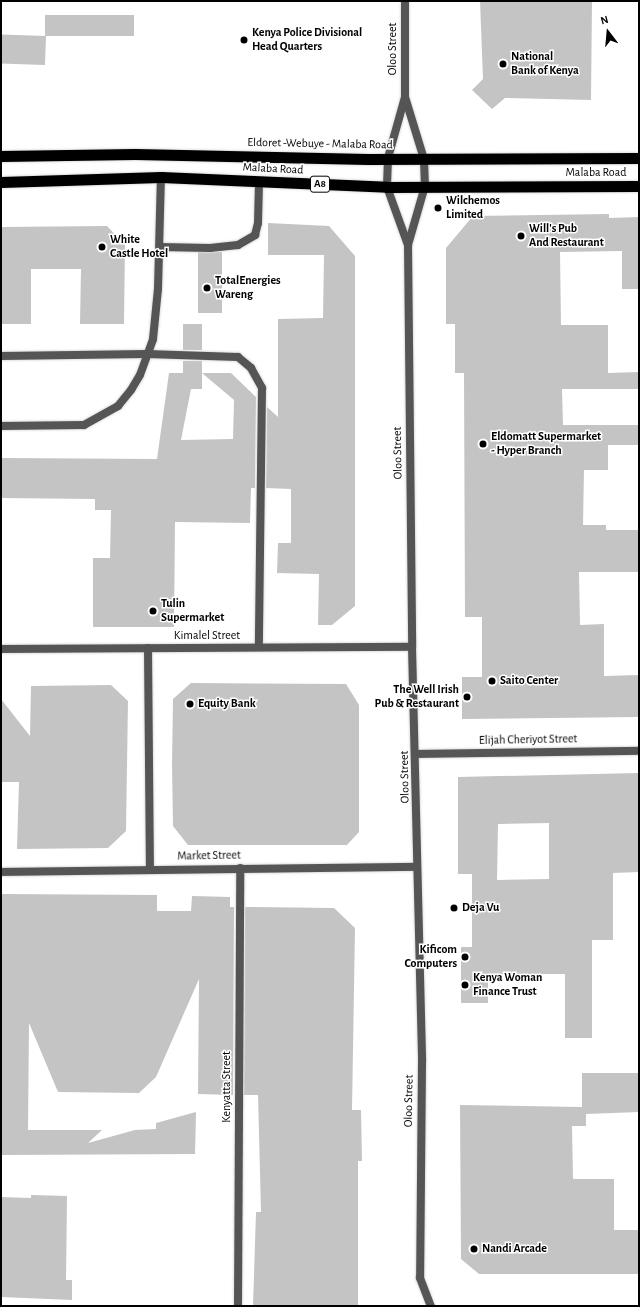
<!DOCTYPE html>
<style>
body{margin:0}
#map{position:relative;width:640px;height:1307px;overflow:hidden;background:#fff;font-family:"Alegreya Sans",sans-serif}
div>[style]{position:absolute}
.building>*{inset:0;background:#c4c4c4;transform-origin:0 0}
.roads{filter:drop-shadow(0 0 1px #dbdbdb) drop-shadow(0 0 1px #dbdbdb)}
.service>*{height:8px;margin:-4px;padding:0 4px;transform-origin:4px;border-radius:4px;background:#555}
.minor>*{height:8px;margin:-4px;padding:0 4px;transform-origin:4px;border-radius:4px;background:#555}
.tertiary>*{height:8px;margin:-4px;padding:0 4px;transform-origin:4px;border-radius:4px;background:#555}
.trunk>*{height:11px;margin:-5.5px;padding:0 5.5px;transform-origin:5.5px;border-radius:5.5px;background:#000}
.dots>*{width:11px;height:11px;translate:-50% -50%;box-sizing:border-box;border:2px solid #fff;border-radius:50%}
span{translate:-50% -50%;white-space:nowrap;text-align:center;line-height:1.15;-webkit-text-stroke:3px #fff;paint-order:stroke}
.shield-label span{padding:1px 3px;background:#fff;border:1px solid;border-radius:3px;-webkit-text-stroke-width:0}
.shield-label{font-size:11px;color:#000;font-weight:700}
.poi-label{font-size:12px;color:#000;font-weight:700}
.left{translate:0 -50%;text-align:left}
.right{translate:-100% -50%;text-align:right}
.street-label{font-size:12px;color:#000}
.frame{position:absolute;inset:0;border:2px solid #000;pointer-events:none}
.north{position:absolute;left:588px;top:12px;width:40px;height:40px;-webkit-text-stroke:3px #fff;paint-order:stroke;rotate:344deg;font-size:11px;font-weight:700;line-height:16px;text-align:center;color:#000}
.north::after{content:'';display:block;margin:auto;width:14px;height:18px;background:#000;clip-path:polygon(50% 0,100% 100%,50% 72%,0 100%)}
</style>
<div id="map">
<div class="building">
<div style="clip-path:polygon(480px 1px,592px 1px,591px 100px,505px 98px,492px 109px,472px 90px,483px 79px)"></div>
<div style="left:45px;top:15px;width:89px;height:21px"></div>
<div style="left:46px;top:36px;width:29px;height:45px;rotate:92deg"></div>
<div style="clip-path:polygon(609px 214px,609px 218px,639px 217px,639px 289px,622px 289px,622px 251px,560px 252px,561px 325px,608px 325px,608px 373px,639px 372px,639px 389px,562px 389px,563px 425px,639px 425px,639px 445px,608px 445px,608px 470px,584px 470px,583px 525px,606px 525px,606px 530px,639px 530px,639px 572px,579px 572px,580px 625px,604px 624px,604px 676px,639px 675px,639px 717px,462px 719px,462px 677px,482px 677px,482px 617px,465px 617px,464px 373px,455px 373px,455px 324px,446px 324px,446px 248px,473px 216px)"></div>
<div style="clip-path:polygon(268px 223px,329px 226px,355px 256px,355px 606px,332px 625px,318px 625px,319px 574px,277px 573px,278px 543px,291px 543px,291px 489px,266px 488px,267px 407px,278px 417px,278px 319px,323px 318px,324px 255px,268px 255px)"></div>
<div style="clip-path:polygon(107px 226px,125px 245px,124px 324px,80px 324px,81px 269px,31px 269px,31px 324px,1px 324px,1px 227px)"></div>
<div style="left:222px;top:252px;width:61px;height:24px;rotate:90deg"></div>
<div style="left:183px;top:324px;width:19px;height:26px"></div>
<div style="clip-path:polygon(183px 361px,202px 361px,202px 389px,191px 389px,181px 440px,233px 439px,234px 400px,202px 373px,231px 373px,256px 397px,255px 488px,251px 488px,250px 523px,175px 522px,174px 627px,93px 627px,93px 558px,110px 558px,111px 510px,95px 510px,95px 499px,1px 498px,1px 458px,157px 459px,169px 373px,183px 373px)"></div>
<div style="clip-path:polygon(191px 683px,346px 684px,359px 705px,359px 832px,347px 845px,188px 845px,173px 826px,172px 765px,173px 699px)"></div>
<div style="clip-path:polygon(111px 685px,128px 701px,126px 831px,108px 848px,17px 849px,19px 782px,1px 782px,1px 699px,30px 736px,31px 686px)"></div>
<div style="clip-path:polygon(evenodd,639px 773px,639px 872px,613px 873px,613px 940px,592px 940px,592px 1038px,565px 1038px,565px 974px,488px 974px,488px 1003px,461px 1003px,461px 947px,472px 947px,472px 874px,458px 874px,458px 777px,639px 773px,549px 823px,549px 879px,497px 880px,498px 824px,549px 823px)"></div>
<div style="clip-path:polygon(1px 894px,157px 895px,157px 911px,191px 911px,192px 896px,230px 897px,230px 907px,234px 907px,233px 1095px,198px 1094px,199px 979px,156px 1077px,139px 1093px,58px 1092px,29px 1023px,28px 1130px,102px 1130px,88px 1143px,135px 1130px,156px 1129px,156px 1123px,196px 1112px,195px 1154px,1px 1155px)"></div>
<div style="clip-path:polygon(245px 907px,334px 908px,355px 928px,352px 1110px,361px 1110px,362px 1161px,358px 1161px,358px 1306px,253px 1306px,256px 1212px,261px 1212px,258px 1095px,244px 1095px)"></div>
<div style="clip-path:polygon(582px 1073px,639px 1073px,639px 1112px,586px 1114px,586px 1126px,572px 1126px,573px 1179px,614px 1179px,614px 1230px,639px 1230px,639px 1274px,479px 1274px,461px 1259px,460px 1105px,582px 1107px)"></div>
<div style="clip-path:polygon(31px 1195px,67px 1196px,66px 1280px,72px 1280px,72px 1300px,1px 1297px,1px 1197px,31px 1198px)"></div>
</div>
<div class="roads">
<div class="service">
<div style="left:160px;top:247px;width:50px;rotate:1.1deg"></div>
<div style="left:210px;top:248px;width:28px;rotate:-6deg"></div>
<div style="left:238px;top:245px;width:20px;rotate:-30deg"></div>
<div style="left:255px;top:235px;width:12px;rotate:-76deg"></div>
<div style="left:258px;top:223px;width:42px;rotate:-88.6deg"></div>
</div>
<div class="minor">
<div style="left:1px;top:356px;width:146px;rotate:-0.8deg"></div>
<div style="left:147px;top:354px;width:91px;rotate:1.9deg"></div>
<div style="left:238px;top:357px;width:17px;rotate:40deg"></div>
<div style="left:251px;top:368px;width:23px;rotate:61deg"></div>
<div style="left:262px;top:388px;width:259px;rotate:90.7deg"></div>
<div style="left:1px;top:426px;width:83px;rotate:-0.7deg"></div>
<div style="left:84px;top:425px;width:39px;rotate:-29deg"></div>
<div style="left:118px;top:406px;width:21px;rotate:-51deg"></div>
<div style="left:131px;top:390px;width:17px;rotate:-59deg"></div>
<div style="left:140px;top:375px;width:38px;rotate:-70deg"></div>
<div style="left:153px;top:339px;width:50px;rotate:-84.3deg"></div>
<div style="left:158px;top:289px;width:112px;rotate:-88.5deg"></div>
<div style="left:148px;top:648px;width:222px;rotate:89.5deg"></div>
<div style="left:1px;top:649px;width:411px;rotate:-0.3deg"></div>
<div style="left:417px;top:754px;width:222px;rotate:-0.8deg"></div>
<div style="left:1px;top:872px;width:416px;rotate:-0.7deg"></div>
<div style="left:238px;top:1306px;width:438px;rotate:-89.7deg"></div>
</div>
<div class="tertiary">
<div style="left:405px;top:1px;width:96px;rotate:90deg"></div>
<div style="left:405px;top:97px;width:63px;rotate:105.6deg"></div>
<div style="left:388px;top:158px;width:29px;rotate:92deg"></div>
<div style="left:387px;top:187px;width:62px;rotate:70.1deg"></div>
<div style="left:405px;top:97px;width:65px;rotate:73deg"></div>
<div style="left:424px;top:159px;width:27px;rotate:88deg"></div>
<div style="left:425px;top:186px;width:61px;rotate:106.1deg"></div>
<div style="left:408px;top:245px;width:402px;rotate:89.4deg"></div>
<div style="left:412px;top:647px;width:415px;rotate:88.6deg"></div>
<div style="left:422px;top:1062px;width:216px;rotate:90.5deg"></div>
<div style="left:420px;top:1278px;width:30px;rotate:69deg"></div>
</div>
<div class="trunk">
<div style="left:1px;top:156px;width:134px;rotate:-0.9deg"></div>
<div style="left:135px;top:154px;width:233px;rotate:1.2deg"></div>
<div style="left:368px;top:159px;width:271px;rotate:-0.2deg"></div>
<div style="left:1px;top:182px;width:160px;rotate:-1.8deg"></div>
<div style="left:161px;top:177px;width:226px;rotate:2.5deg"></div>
<div style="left:387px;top:187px;width:252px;rotate:-0.2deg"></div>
</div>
</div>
<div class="dots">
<div style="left:244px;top:40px;background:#000"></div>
<div style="left:503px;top:64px;background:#000"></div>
<div style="left:438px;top:208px;background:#000"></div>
<div style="left:521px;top:236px;background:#000"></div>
<div style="left:102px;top:247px;background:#000"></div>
<div style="left:207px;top:288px;background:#000"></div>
<div style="left:483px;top:444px;background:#000"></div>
<div style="left:153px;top:611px;background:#000"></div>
<div style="left:492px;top:681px;background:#000"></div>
<div style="left:467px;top:697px;background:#000"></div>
<div style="left:190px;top:704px;background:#000"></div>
<div style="left:454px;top:908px;background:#000"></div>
<div style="left:465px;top:957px;background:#000"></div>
<div style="left:465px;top:985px;background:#000"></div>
<div style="left:474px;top:1249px;background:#000"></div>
</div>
<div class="shield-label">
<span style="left:320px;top:184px">A8</span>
</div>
<div class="poi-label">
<span class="left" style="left:252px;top:40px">Kenya Police Divisional<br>Head Quarters</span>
<span class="left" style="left:511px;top:64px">National<br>Bank of Kenya</span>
<span class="left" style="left:446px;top:208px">Wilchemos<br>Limited</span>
<span class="left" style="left:529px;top:236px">Will's Pub<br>And Restaurant</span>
<span class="left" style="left:110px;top:247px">White<br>Castle Hotel</span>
<span class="left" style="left:215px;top:288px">TotalEnergies<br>Wareng</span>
<span class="left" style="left:491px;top:444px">Eldomatt Supermarket<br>- Hyper Branch</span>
<span class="left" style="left:161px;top:611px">Tulin<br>Supermarket</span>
<span class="left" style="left:500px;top:681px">Saito Center</span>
<span class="right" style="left:459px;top:697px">The Well Irish<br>Pub &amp; Restaurant</span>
<span class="left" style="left:198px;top:704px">Equity Bank</span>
<span class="left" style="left:462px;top:908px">Deja Vu</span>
<span class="right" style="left:457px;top:957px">Kificom<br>Computers</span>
<span class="left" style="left:473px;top:985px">Kenya Woman<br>Finance Trust</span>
<span class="left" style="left:482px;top:1249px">Nandi Arcade</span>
</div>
<div class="street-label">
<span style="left:393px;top:49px;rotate:-90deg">Oloo Street</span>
<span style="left:320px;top:144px;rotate:1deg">Eldoret -Webuye - Malaba Road</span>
<span style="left:273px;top:169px;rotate:3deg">Malaba Road</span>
<span style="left:596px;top:173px">Malaba Road</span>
<span style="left:398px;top:453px;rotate:-91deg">Oloo Street</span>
<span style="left:207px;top:636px">Kimalel Street</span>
<span style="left:528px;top:740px;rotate:-1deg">Elijah Cheriyot Street</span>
<span style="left:405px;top:777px;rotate:-91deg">Oloo Street</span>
<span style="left:209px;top:856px;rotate:-1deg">Market Street</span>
<span style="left:227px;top:1087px;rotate:-90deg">Kenyatta Street</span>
<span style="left:409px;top:1101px;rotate:-89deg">Oloo Street</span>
</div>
<div class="frame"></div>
<div class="north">N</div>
</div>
